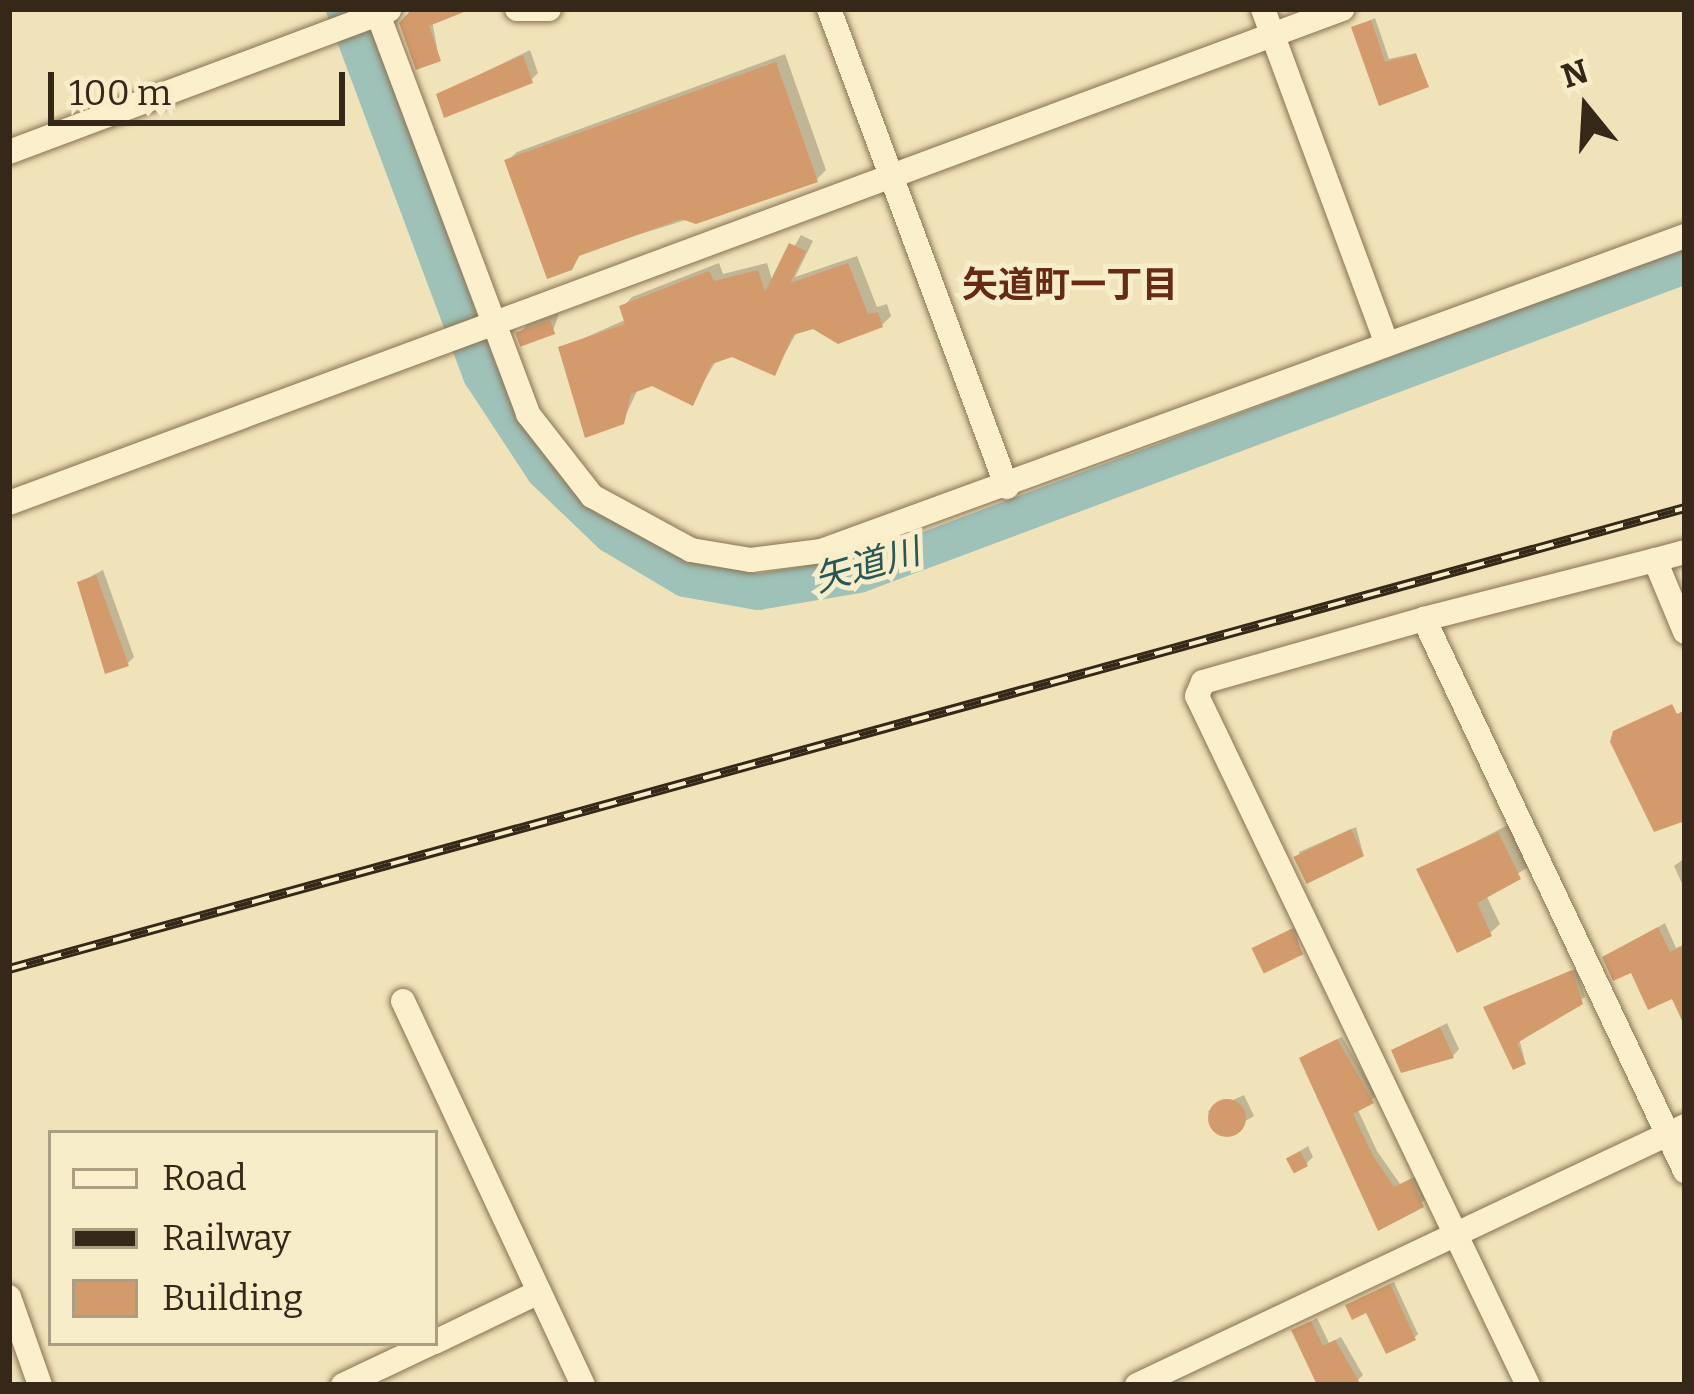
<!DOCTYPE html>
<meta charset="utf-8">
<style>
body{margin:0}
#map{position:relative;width:1694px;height:1394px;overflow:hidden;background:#f1e3b9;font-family:Bitter,"Noto Sans JP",serif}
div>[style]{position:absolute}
.shadow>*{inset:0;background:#0003}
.river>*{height:36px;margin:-18px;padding:0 18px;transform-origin:18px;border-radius:18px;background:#9ec1b8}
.building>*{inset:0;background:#d39b6b;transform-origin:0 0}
.round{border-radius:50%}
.roads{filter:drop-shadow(0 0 3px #897252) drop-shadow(0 0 3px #897252)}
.street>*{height:24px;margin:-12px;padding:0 12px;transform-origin:12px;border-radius:12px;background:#fcf0cc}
.rail>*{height:10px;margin-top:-5px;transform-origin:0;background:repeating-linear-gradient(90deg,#f8edc9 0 18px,#362819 0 36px);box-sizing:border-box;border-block:3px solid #362819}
span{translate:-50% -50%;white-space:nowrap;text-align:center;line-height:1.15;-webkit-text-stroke:10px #f8edc9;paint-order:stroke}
.neighbourhood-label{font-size:36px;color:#672a15;font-weight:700}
.water-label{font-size:36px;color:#275857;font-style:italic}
.frame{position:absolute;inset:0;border:12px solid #362819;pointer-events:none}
.legend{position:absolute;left:48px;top:1130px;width:390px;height:216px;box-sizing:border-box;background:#f8edc9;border:3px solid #aa9e83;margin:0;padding:15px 21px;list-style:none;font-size:36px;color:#362819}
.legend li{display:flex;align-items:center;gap:24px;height:60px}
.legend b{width:60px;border:3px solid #aa9e83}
.north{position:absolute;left:1526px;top:48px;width:120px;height:120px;-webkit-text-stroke:9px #f8edc9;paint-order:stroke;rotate:342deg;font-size:33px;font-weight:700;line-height:48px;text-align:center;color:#362819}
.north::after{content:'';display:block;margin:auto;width:42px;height:54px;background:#362819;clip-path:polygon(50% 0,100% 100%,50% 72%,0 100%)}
.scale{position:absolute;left:48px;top:72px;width:297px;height:54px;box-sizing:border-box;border:6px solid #362819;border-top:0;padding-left:15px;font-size:36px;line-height:42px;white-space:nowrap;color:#362819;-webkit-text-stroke:9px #f8edc9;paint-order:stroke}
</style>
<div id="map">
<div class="shadow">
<div style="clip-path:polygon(424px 9px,464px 9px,432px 21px,439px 58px,406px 19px)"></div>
<div style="clip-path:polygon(1375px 18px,1389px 59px,1416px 53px,1427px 84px,1381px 102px,1354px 28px)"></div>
<div style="clip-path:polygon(530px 50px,538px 73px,531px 80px,440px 94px)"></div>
<div style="clip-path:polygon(785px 54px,826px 170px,817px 179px,583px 252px,570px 267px,507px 161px,517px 152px)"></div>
<div style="clip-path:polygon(801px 235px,813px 241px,795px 277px,857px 256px,877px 307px,887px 304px,891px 316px,882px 325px,798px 330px,774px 373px,732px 354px,717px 359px,692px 402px,652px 383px,638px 389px,623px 421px,562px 348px,627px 319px,623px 307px,632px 297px,719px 263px,723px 274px,767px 263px,773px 283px)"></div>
<div style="clip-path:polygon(559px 313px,553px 331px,519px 334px,527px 325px)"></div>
<div style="clip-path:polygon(103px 570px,134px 657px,128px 663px,80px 582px)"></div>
<div style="clip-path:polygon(1508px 825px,1528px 867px,1486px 895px,1500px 924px,1490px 933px,1420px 870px)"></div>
<div style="clip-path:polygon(1356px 827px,1363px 853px,1305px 876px,1299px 852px)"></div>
<div style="clip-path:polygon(1685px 858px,1685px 890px,1674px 866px)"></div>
<div style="clip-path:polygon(1665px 923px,1676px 948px,1685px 944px,1685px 1020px,1674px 995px,1606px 958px)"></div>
<div style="clip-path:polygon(1295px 927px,1301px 952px,1260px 947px)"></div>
<div style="clip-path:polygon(1576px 969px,1585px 997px,1519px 1038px,1525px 1061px,1490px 1004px)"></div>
<div style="clip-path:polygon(1447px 1023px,1459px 1049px,1453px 1056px,1394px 1051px)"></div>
<div style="clip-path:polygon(1342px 1037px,1377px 1096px,1357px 1108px,1377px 1151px,1400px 1184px,1416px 1176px,1427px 1199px,1380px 1227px,1307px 1054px)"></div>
<div style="clip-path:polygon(1244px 1095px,1254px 1116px,1220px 1136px,1208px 1111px)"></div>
<div style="clip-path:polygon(1308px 1146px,1313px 1157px,1306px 1164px,1289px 1158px)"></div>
<div style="clip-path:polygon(1394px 1282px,1418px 1334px,1414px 1338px,1353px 1302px)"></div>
<div style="clip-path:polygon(1317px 1318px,1329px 1343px,1341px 1337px,1363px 1375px,1358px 1380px,1320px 1385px,1295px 1331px)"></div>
</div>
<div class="river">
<div style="left:344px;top:9px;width:391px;rotate:69.5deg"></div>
<div style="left:481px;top:375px;width:115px;rotate:56.7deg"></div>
<div style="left:544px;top:471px;width:93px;rotate:43.7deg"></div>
<div style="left:611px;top:535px;width:86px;rotate:30.7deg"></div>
<div style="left:685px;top:579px;width:74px;rotate:10.1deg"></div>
<div style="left:758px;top:592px;width:102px;rotate:-9.6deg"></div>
<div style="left:859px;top:575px;width:882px;rotate:-20.51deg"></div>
</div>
<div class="building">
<div style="clip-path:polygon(412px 9px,469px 10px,429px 26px,441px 61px,416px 70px,399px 23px)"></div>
<div style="clip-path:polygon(1371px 20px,1385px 62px,1416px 54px,1429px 87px,1379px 106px,1351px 27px)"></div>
<div style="clip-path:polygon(523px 55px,533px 83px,444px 118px,436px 94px)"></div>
<div style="clip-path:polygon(776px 62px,818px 182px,696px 224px,681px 219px,579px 256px,572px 270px,547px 279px,504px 160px)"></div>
<div style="clip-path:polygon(789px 243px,806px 251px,790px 283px,848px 263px,868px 314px,878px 312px,883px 327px,838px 344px,813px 329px,793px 335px,775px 376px,732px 357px,712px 364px,693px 406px,652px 386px,631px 394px,624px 424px,585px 438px,558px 347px,625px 324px,619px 306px,709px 271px,714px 281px,758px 270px,765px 292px)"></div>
<div style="left:550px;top:320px;width:15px;height:37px;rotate:70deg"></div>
<div style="clip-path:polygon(96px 575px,129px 666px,105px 674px,77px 582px)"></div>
<div style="clip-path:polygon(1672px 704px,1677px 714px,1685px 710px,1685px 821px,1654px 832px,1610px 742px,1613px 731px)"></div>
<div style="left:1351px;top:829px;width:30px;height:64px;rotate:64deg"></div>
<div style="clip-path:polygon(1498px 832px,1521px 879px,1477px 903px,1492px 936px,1457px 953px,1416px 869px)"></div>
<div style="clip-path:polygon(1658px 927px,1670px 952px,1685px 945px,1685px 1027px,1672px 999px,1648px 1010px,1631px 973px,1613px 981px,1602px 957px)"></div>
<div style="left:1291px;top:929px;width:28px;height:44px;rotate:64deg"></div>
<div style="clip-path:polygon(1572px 970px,1583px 1004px,1517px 1043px,1526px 1064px,1513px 1070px,1483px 1007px)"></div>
<div style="clip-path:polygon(1440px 1027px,1454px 1058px,1401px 1073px,1391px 1050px)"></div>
<div style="clip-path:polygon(1337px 1039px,1374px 1103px,1353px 1114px,1373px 1156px,1394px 1187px,1411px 1179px,1424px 1207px,1378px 1231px,1299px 1058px)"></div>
<div class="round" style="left:1208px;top:1099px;width:38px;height:38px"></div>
<div style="left:1300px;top:1151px;width:17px;height:16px;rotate:62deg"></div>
<div style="clip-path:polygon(1390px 1284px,1416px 1340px,1386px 1354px,1366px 1313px,1352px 1320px,1345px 1305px)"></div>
<div style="clip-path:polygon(1311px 1321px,1323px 1346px,1335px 1340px,1361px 1385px,1317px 1385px,1291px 1330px)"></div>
</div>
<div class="roads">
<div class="street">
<div style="left:376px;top:9px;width:433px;rotate:69.4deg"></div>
<div style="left:528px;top:414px;width:104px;rotate:52deg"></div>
<div style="left:592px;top:496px;width:113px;rotate:28.6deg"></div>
<div style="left:691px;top:550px;width:61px;rotate:9.5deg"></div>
<div style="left:751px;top:560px;width:71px;rotate:-7.3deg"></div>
<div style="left:821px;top:551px;width:920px;rotate:-20.03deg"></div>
<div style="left:517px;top:9px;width:32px"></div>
<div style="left:829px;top:9px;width:510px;rotate:69.58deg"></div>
<div style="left:1263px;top:9px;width:357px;rotate:69.7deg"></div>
<div style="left:9px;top:152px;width:406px;rotate:-20.5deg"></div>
<div style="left:9px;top:503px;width:1422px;rotate:-20.33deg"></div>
<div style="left:1655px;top:560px;width:31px;rotate:-15deg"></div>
<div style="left:1424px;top:619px;width:238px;rotate:-14.3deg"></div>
<div style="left:1655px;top:560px;width:78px;rotate:67.4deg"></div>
<div style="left:403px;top:1001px;width:424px;rotate:64.9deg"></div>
<div style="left:9px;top:1297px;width:93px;rotate:70.6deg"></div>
<div style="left:435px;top:1342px;width:115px;rotate:-25.7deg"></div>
<div style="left:343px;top:1385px;width:98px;rotate:-25.3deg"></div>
<div style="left:1137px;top:1385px;width:606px;rotate:-25.3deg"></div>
<div style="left:1528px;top:1385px;width:764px;rotate:-115.66deg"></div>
<div style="left:1197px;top:696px;width:15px;rotate:-67deg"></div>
<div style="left:1203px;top:682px;width:230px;rotate:-15.9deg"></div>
<div style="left:1424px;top:619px;width:611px;rotate:64.69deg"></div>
</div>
</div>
<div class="rail">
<div style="left:9px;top:969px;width:1738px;rotate:-15.38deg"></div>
</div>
<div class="neighbourhood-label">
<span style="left:1070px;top:286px">矢道町一丁目</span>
</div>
<div class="water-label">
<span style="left:867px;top:566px;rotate:-16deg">矢道川</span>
</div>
<div class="frame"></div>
<ul class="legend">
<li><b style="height:15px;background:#fcf0cc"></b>Road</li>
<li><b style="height:15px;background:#362819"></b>Railway</li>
<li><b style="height:33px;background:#d39b6b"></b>Building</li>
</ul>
<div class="north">N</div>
<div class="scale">100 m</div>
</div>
